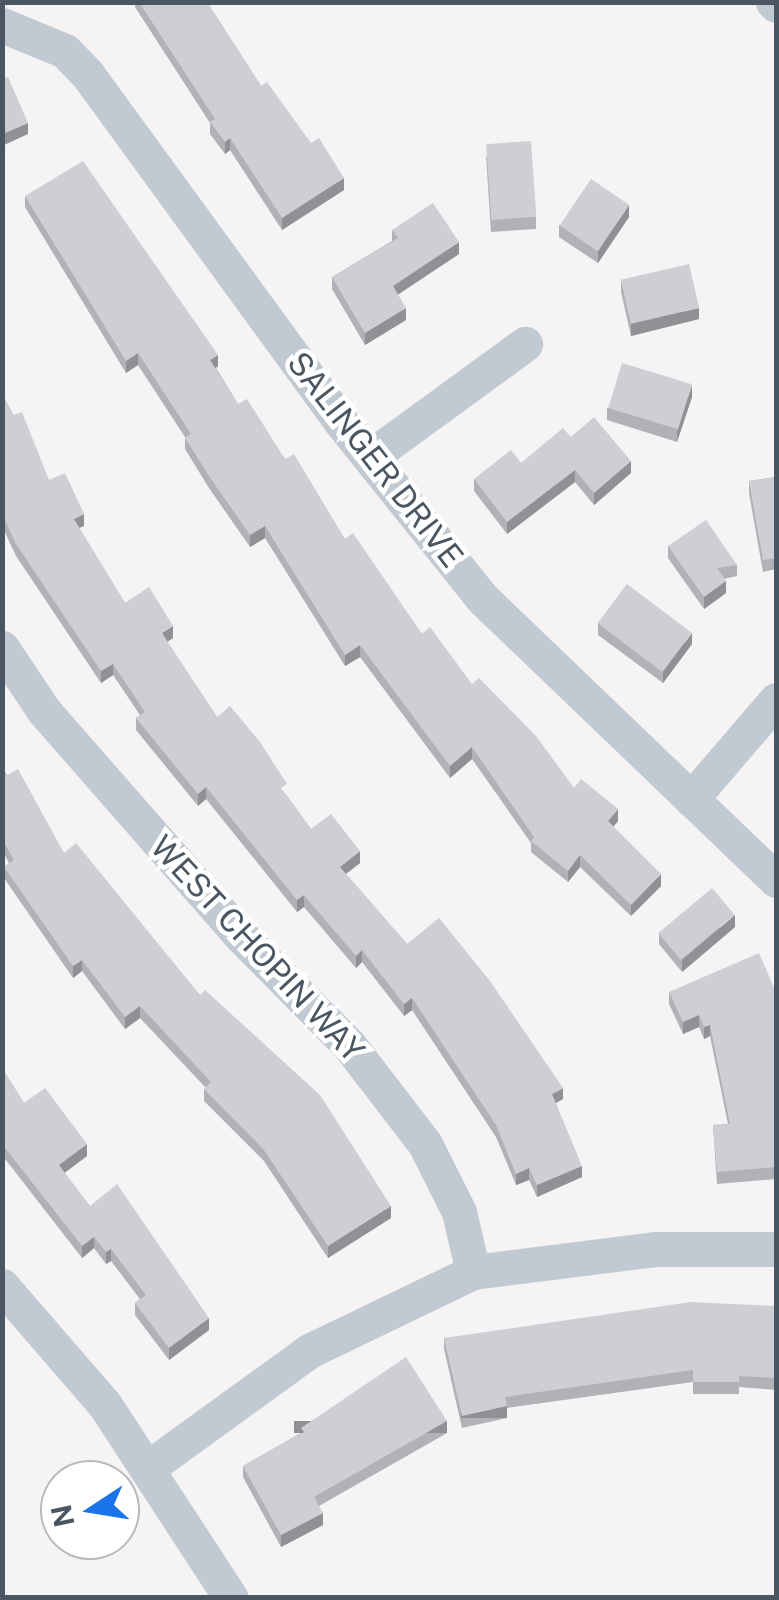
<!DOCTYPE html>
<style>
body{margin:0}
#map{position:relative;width:779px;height:1600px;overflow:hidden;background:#f5f3f3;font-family:"Public Sans",sans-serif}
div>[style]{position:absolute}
.minor>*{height:35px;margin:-17.5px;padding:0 17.5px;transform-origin:17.5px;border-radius:17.5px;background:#c1cad2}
.wall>*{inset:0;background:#b0b2b7}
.shaded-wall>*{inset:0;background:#909195;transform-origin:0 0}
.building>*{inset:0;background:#cdcfd5;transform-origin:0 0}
span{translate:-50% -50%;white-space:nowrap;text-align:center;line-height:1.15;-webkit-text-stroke:9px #fff;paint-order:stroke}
.street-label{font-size:32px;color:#4a5661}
.frame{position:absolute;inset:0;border:5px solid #4a5661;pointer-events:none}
.north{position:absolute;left:40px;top:1460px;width:100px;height:100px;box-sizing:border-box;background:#fff;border:2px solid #b7bbc0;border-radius:50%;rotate:258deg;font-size:28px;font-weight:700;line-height:40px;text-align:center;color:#4a5661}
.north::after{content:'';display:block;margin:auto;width:35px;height:45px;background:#1a73e8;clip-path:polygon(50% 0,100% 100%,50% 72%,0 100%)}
</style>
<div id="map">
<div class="minor">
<div style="left:773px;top:2px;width:4px;rotate:45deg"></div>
<div style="left:2px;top:25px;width:68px;rotate:22.4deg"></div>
<div style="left:65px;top:51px;width:33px;rotate:46deg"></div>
<div style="left:88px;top:75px;width:429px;rotate:53.9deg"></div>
<div style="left:341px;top:422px;width:227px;rotate:51.3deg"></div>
<div style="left:483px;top:599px;width:406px;rotate:43.8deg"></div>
<div style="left:370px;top:457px;width:192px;rotate:-36.1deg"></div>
<div style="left:2px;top:648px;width:76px;rotate:56.3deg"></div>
<div style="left:44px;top:711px;width:299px;rotate:48.8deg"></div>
<div style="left:241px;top:936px;width:153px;rotate:45.3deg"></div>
<div style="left:349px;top:1045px;width:125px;rotate:52.5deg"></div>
<div style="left:425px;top:1144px;width:76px;rotate:63.4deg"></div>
<div style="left:459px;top:1212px;width:62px;rotate:76.9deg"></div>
<div style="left:691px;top:799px;width:130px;rotate:-49.4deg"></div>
<div style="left:2px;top:1286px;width:157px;rotate:49.1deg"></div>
<div style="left:105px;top:1405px;width:230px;rotate:56.9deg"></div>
<div style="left:149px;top:1467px;width:198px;rotate:-35.9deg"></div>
<div style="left:309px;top:1351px;width:182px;rotate:-25.7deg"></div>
<div style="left:473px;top:1272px;width:183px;rotate:-7.2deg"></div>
<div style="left:655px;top:1249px;width:121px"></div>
</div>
<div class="wall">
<div style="clip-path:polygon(135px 2px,207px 2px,261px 86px,344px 190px,282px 230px,230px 150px,225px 154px,210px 134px,210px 123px,135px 7px)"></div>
<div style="clip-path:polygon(486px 156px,536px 217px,536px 229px,491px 232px)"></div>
<div style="clip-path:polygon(25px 196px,218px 366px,216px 368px,238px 404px,285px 459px,345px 539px,422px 634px,574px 788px,618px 821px,613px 827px,661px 886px,631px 916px,580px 867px,568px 882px,531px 852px,531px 843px,472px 759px,450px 778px,360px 657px,345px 666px,265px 538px,250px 547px,209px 488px,185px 449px,185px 437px,138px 365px,126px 373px,25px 207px)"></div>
<div style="clip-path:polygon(629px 217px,598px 263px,559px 237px,559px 225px)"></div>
<div style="clip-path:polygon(392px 230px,459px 254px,398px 294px,406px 320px,365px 345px,332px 289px,332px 277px,392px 241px)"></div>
<div style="clip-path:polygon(621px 281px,699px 319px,631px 336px,621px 292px)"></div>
<div style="clip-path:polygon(2px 394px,49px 480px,84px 526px,79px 528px,125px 603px,173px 638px,167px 642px,217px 717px,287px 796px,311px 829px,360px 863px,346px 874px,407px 944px,563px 1099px,556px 1103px,582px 1177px,537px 1197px,529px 1180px,516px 1185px,496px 1137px,412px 1010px,404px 1016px,362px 962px,356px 968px,304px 907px,297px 912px,206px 799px,198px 806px,136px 730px,136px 718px,140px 715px,113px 675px,101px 683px,16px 556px,2px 526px)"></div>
<div style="clip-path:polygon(692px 397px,677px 442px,607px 420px,607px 408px)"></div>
<div style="clip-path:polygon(571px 437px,631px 473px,594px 505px,575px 482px,507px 534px,474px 491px,474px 479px,521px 463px)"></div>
<div style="clip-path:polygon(776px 477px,776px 569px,763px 572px,749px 493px,749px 481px)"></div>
<div style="clip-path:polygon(668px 546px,737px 565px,737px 576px,724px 579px,726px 593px,704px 609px,668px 558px)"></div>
<div style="clip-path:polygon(598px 623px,692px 644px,663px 683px,598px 635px)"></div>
<div style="clip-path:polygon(2px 768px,64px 853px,200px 995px,391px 1218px,328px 1258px,264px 1161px,204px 1101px,204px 1089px,206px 1088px,140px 1018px,125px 1029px,82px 971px,73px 978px,4px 878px,4px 867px,9px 863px,2px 850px)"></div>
<div style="clip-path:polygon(735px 927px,682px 972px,659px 944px,659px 933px)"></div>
<div style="clip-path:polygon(669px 992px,776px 992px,776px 1179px,717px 1184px,713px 1125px,728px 1124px,710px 1036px,704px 1039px,699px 1027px,683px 1034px,669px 1004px)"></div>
<div style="clip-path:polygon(2px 1068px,24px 1103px,87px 1156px,64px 1173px,90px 1206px,209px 1330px,169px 1360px,135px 1315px,135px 1303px,140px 1299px,111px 1261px,106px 1264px,94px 1248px,82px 1258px,2px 1155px)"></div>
<div style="clip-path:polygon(776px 1306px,776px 1390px,739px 1387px,739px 1394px,693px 1394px,693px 1382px,507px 1408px,507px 1418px,462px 1428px,444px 1349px,444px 1338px)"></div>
<div style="clip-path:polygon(301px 1428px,447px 1433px,319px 1506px,323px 1525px,281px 1547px,243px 1477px,243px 1466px,301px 1433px)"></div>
</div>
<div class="shaded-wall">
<div style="clip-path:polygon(28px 123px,28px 134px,2px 146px,2px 134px)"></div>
<div style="clip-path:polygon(230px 138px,230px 150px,225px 154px,225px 142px)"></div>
<div style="clip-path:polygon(344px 178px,344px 190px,282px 230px,282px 218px)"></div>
<div style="clip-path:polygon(629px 205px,629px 217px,598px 263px,598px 251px)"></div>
<div style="clip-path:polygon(459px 242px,459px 254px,393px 298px,393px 286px)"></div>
<div style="clip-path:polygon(406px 308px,406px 320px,365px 345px,365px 333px)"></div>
<div style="clip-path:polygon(699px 308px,699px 319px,631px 336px,631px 324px)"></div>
<div style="clip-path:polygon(138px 353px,138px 365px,126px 373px,126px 361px)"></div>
<div style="clip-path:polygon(218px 355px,218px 366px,210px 372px,210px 360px)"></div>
<div style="clip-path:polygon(692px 385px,692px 397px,677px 442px,677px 431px)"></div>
<div style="clip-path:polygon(631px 461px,631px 473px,594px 505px,594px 493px)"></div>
<div style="clip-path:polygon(575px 470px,575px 482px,507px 534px,507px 522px)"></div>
<div style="clip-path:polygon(84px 514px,84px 526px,74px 530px,74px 519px)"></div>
<div style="clip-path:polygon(265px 526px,265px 538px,250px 547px,250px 535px)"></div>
<div style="clip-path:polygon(726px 581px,726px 593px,704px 609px,704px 597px)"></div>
<div style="clip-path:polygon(173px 626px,173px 638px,162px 645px,162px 633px)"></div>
<div style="clip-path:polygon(692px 633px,692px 644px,663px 683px,663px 672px)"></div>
<div style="clip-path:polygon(360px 645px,360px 657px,345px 666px,345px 655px)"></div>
<div style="clip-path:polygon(113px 664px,113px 675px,101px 683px,101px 671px)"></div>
<div style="clip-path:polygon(472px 747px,472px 759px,450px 778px,450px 766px)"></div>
<div style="clip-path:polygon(206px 787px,206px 799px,198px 806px,198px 794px)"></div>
<div style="clip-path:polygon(618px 809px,618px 821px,608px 833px,608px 821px)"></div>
<div style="clip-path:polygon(360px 851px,360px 863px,340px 878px,340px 867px)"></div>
<div style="clip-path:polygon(580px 855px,580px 867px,568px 882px,568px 871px)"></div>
<div style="clip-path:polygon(661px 874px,661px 886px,631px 916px,631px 905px)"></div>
<div style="clip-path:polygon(304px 895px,304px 907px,297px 912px,297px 900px)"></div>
<div style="clip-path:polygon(735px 915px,735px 927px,682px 972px,682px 960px)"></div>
<div style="clip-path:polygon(362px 950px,362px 962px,356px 968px,356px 956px)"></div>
<div style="clip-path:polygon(82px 960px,82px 971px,73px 978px,73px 966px)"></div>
<div style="clip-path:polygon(412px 998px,412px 1010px,404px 1016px,404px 1004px)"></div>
<div style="clip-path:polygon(140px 1006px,140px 1018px,125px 1029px,125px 1017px)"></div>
<div style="clip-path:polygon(699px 1015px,699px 1027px,683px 1034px,683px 1022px)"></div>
<div style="clip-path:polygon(710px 1025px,710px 1036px,704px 1039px,704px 1027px)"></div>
<div style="clip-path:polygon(563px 1088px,563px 1099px,552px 1105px,552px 1094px)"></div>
<div style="clip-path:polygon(87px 1144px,87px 1156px,59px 1177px,59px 1165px)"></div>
<div style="clip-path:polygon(582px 1166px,582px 1177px,537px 1197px,537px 1185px)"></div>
<div style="clip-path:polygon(529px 1168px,529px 1180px,516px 1185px,516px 1174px)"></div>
<div style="clip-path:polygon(391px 1206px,391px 1218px,328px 1258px,328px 1246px)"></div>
<div style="clip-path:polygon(94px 1237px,94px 1248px,82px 1258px,82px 1246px)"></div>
<div style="clip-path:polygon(111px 1249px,111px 1261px,106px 1264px,106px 1252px)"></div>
<div style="clip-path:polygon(209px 1318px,209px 1330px,169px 1360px,169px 1348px)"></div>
<div style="left:507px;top:1406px;width:12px;height:46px;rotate:90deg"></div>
<div style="left:447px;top:1421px;width:12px;height:153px;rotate:90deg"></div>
<div style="clip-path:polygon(323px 1513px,323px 1525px,281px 1547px,281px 1535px)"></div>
</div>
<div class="building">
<div style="clip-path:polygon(139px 2px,207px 2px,261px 86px,267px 82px,311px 143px,319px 138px,344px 178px,282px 218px,230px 138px,225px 142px,210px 122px,215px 119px)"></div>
<div style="clip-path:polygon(8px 77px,28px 123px,2px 134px,2px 80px)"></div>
<div style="left:531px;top:141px;width:76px;height:45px;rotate:86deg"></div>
<div style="clip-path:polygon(83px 161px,218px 355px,210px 360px,238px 404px,247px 399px,285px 459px,294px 454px,345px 539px,353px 533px,422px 634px,430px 627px,472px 684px,479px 678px,536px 736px,574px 788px,581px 779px,618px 809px,608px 821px,661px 874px,631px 905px,580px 855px,568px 871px,531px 841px,534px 837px,472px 747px,450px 766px,360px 645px,345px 655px,265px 526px,250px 535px,209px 476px,185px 438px,191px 434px,138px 353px,126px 361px,25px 196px)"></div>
<div style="left:591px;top:179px;width:46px;height:56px;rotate:34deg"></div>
<div style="clip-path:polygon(433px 203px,459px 242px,393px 286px,406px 308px,365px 333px,332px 277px,398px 238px,392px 230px)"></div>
<div style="left:689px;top:264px;width:45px;height:70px;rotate:77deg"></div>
<div style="left:622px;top:363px;width:73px;height:47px;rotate:17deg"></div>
<div style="clip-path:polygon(2px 394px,13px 415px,22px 412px,49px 480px,65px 473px,84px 514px,74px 519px,125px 603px,149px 587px,173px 626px,162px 633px,217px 717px,230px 706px,260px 742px,287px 784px,281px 788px,311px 829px,331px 814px,360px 851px,340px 867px,407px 944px,439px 918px,490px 981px,563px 1088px,552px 1094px,582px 1166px,537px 1185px,529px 1168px,516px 1174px,496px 1125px,412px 998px,404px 1004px,362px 950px,356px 956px,304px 895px,297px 900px,206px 787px,198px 794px,136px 718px,145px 712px,113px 664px,101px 671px,16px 544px,2px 514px)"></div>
<div style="clip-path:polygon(594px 417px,631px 461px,594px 493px,575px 470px,507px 522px,474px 479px,511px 450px,521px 463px,563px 428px,571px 437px)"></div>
<div style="clip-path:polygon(776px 477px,776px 558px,763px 560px,749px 481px)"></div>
<div style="clip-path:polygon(706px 520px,737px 565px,717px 568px,726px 581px,704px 597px,668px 546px)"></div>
<div style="left:627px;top:584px;width:81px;height:49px;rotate:37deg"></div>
<div style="clip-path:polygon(2px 768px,6px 776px,18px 769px,64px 853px,76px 843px,200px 995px,205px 990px,320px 1095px,391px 1206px,328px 1246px,264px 1150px,204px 1089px,211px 1082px,140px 1006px,125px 1017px,82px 960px,73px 966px,4px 867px,14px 860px,2px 839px)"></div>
<div style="left:712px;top:888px;width:35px;height:70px;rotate:50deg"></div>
<div style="clip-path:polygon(759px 953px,776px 992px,776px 1167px,717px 1172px,713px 1125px,730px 1124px,710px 1025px,704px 1027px,699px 1015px,683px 1022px,669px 992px)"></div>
<div style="clip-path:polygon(2px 1068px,24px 1103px,45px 1088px,87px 1144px,59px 1165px,90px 1206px,117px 1184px,209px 1318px,169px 1348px,135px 1303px,146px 1295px,111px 1249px,106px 1252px,94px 1237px,82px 1246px,2px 1144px)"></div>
<div style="clip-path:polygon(691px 1302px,776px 1306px,776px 1378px,739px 1376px,739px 1382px,693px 1382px,693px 1370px,505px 1397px,507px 1406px,462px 1416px,444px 1338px)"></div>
<div style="clip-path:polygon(406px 1357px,447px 1421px,314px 1497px,323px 1513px,281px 1535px,243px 1466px,304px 1432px,301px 1428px)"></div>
</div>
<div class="street-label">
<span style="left:375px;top:460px;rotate:52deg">SALINGER DRIVE</span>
<span style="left:257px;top:949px;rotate:47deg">WEST CHOPIN WAY</span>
</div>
<div class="frame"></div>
<div class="north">N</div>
</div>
